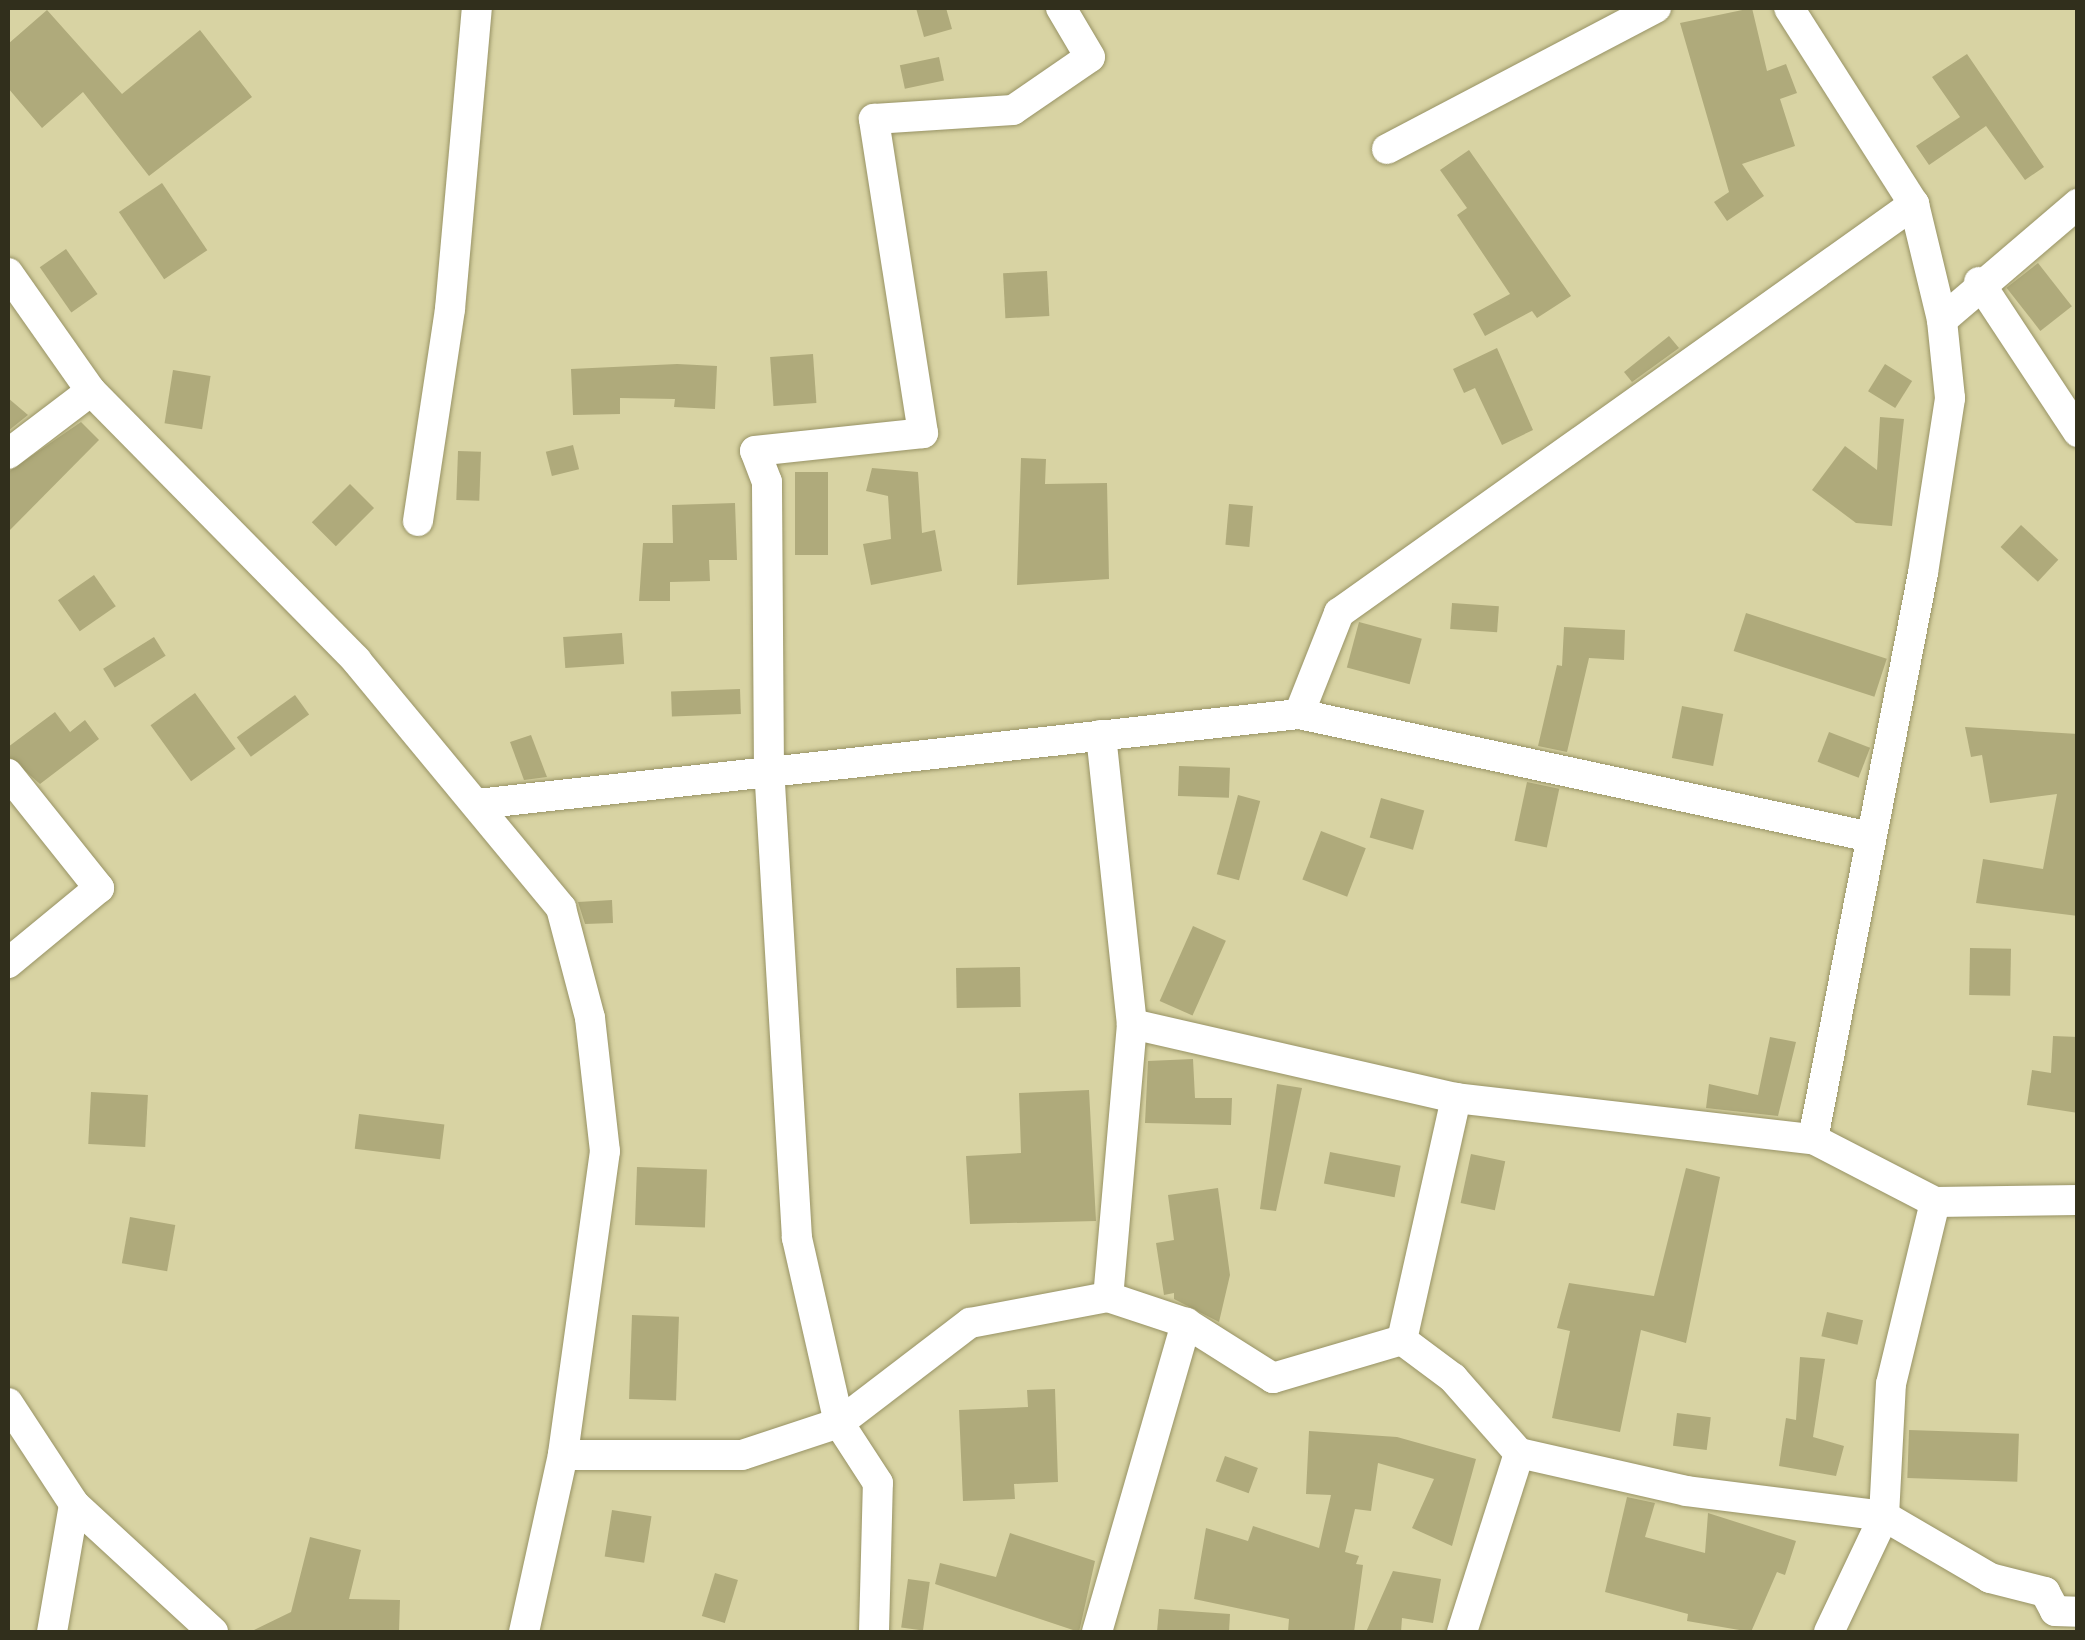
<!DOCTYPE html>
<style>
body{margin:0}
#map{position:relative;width:2085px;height:1640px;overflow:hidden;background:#d8d3a3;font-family:"Golos Text",sans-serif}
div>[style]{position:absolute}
.building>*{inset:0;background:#afaa7b;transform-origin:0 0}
.roads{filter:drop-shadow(0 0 2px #989365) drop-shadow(0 0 2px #989365)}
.minor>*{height:30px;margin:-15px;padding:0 15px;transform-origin:15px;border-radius:15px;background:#fff}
span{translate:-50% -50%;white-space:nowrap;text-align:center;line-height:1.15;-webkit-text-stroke:10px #e5e0af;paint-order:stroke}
.frame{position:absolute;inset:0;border:10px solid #312f1c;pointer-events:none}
</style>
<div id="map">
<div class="building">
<div style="clip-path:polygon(916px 8px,946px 8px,952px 29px,924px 37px)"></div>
<div style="clip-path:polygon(1752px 8px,1767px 71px,1786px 64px,1797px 93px,1780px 99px,1795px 146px,1742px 164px,1764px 196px,1727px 221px,1714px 202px,1729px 192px,1680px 23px)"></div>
<div style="clip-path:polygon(47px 10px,122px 94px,200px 30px,252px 97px,149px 176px,83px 92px,42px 128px,8px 88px,8px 44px)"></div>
<div style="clip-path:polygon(1967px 54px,2044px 167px,2025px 180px,1986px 126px,1929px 165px,1916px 146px,1960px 117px,1932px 77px)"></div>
<div style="left:939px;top:57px;width:24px;height:40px;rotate:78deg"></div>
<div style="clip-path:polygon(1469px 150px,1571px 296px,1537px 318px,1532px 311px,1485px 336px,1473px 314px,1510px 294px,1457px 215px,1467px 208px,1440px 170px)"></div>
<div style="left:162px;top:183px;width:81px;height:52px;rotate:56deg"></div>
<div style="left:66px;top:249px;width:55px;height:32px;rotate:55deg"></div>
<div style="left:2038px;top:263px;width:55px;height:40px;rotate:52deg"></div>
<div style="left:1047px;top:271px;width:45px;height:44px;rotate:87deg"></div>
<div style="clip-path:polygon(1669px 336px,1679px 348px,1632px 382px,1624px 372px)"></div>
<div style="clip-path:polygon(1497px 348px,1533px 430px,1502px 445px,1475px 388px,1464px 393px,1453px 369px)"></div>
<div style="left:813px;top:354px;width:49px;height:43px;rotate:86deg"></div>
<div style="clip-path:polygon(677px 364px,717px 366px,715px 409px,674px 407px,675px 399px,620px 398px,620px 414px,573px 415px,571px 369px)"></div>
<div style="left:1885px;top:364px;width:32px;height:32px;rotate:32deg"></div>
<div style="left:173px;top:370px;width:38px;height:54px;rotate:9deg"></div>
<div style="clip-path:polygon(8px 398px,28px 415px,8px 431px)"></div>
<div style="clip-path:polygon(1880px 417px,1904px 419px,1892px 526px,1856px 523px,1812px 490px,1845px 446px,1877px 470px)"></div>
<div style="clip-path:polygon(81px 422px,99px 440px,8px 532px,8px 472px)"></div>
<div style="left:573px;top:445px;width:25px;height:28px;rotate:76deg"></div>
<div style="left:458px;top:451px;width:23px;height:49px;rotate:2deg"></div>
<div style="clip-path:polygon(1021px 458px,1046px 459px,1045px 484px,1107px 483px,1109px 579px,1017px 585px)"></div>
<div style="clip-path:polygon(872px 468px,918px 472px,922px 533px,935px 530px,942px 571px,871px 585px,863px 544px,891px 539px,888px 496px,866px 491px)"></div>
<div style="left:795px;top:472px;width:33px;height:83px"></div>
<div style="left:350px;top:484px;width:34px;height:54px;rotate:45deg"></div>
<div style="clip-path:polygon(735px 503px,737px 560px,709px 560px,710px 581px,670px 582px,670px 601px,639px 601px,643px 543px,673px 543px,672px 505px)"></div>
<div style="left:1229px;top:504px;width:24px;height:41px;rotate:5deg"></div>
<div style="left:2021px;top:525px;width:51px;height:30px;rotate:43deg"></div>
<div style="left:94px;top:575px;width:38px;height:44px;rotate:55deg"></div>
<div style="left:1452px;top:603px;width:47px;height:26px;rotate:4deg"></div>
<div style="left:1746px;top:613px;width:148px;height:40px;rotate:18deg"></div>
<div style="left:1359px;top:622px;width:65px;height:47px;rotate:15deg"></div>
<div style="clip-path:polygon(1564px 627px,1625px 630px,1624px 660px,1589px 658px,1567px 752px,1538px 746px,1557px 665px,1562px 666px)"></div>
<div style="left:622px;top:633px;width:31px;height:59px;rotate:86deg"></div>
<div style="left:154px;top:637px;width:22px;height:60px;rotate:58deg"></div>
<div style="left:740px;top:689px;width:25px;height:69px;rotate:88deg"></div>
<div style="left:195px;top:693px;width:69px;height:55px;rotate:54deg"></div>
<div style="left:295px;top:695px;width:24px;height:72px;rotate:54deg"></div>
<div style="left:1682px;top:706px;width:42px;height:53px;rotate:11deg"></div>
<div style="clip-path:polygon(55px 712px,70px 732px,85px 720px,99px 739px,40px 784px,8px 756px,8px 747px)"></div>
<div style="clip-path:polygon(1965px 727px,2078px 734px,2078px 916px,1976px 903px,1983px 859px,2043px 869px,2057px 794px,1990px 803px,1982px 755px,1971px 757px)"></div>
<div style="left:1829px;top:732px;width:44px;height:32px;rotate:21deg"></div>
<div style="clip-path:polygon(531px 735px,547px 777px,524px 780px,510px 742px)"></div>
<div style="left:1179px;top:766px;width:51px;height:30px;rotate:2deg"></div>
<div style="left:1527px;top:782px;width:33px;height:60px;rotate:12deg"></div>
<div style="left:1238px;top:795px;width:23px;height:82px;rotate:15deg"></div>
<div style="left:1381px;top:798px;width:45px;height:41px;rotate:16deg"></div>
<div style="left:1321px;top:831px;width:48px;height:52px;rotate:21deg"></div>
<div style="clip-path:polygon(612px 900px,613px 923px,585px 924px,578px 902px)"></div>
<div style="left:1193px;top:926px;width:36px;height:82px;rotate:24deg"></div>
<div style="left:1970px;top:948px;width:41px;height:47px;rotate:1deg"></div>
<div style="left:1020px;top:967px;width:40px;height:64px;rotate:89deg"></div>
<div style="clip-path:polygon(2053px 1036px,2078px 1037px,2078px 1113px,2027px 1105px,2032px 1070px,2051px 1073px)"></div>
<div style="clip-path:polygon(1770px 1037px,1796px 1042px,1778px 1116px,1706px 1108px,1709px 1084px,1758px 1095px)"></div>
<div style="clip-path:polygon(1193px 1059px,1195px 1098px,1232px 1098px,1231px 1125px,1145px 1123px,1148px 1061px)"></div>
<div style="clip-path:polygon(1277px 1084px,1302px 1088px,1276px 1211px,1260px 1209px)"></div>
<div style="clip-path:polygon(1089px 1090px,1096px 1221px,970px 1224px,966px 1156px,1021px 1153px,1019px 1093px)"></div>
<div style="left:91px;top:1092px;width:57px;height:52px;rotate:3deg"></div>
<div style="left:359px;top:1114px;width:86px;height:35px;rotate:7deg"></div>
<div style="left:1330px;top:1152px;width:72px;height:32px;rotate:11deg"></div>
<div style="left:1471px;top:1154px;width:35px;height:50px;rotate:12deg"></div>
<div style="left:637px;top:1167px;width:70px;height:58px;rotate:2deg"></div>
<div style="clip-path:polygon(1686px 1168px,1720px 1177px,1686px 1343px,1641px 1330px,1620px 1432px,1552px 1418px,1570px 1331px,1557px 1328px,1569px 1283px,1654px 1296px)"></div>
<div style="clip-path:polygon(1218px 1188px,1230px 1275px,1219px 1322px,1174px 1299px,1174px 1293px,1164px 1295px,1156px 1243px,1174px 1240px,1168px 1195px)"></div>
<div style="left:130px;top:1217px;width:46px;height:47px;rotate:10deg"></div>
<div style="left:1827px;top:1312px;width:37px;height:25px;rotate:13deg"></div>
<div style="left:632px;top:1315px;width:47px;height:84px;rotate:2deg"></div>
<div style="clip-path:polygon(1800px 1357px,1825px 1359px,1813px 1437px,1844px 1446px,1836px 1476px,1779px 1466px,1786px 1418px,1796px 1420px)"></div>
<div style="clip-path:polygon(1055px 1389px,1058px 1482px,1014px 1484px,1015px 1499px,963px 1501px,959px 1410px,1028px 1407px,1027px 1390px)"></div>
<div style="left:1677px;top:1413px;width:34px;height:33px;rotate:7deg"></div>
<div style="left:1909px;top:1430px;width:110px;height:48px;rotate:2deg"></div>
<div style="clip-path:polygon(1309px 1431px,1397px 1437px,1476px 1459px,1452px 1546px,1412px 1528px,1434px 1479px,1378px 1463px,1371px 1511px,1355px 1509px,1345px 1552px,1359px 1556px,1356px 1564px,1363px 1565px,1354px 1632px,1288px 1632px,1289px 1619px,1194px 1599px,1206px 1528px,1248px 1541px,1253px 1526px,1319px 1548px,1331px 1495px,1306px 1494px)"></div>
<div style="left:1225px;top:1456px;width:35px;height:27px;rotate:20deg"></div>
<div style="clip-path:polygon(1627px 1497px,1655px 1503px,1645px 1537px,1705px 1553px,1708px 1513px,1796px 1541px,1785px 1575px,1777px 1572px,1751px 1632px,1687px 1621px,1688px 1614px,1605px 1592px)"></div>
<div style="left:612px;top:1510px;width:40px;height:47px;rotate:9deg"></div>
<div style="clip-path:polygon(1010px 1533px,1095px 1561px,1079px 1632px,935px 1584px,940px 1563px,996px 1577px)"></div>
<div style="clip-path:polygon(310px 1537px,361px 1550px,349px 1599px,400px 1600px,399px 1632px,250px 1632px,291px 1612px)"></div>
<div style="clip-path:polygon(1393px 1571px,1441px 1579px,1433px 1623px,1402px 1618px,1401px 1632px,1366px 1632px)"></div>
<div style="left:715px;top:1573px;width:24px;height:45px;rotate:17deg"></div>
<div style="left:908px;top:1579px;width:22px;height:49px;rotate:8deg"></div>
<div style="clip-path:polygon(1159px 1609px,1230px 1614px,1229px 1632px,1157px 1632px)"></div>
</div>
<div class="roads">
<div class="minor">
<div style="left:1789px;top:8px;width:232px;rotate:57.5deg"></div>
<div style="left:1387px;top:149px;width:304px;rotate:-27.7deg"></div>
<div style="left:8px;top:273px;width:144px;rotate:54.9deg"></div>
<div style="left:91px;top:391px;width:378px;rotate:45.4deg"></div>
<div style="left:356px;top:660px;width:322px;rotate:50.4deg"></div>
<div style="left:561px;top:908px;width:114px;rotate:75.2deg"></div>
<div style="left:590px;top:1018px;width:134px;rotate:83.6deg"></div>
<div style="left:605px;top:1151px;width:307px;rotate:97.9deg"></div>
<div style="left:1979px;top:282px;width:180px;rotate:56.6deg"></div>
<div style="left:8px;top:454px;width:104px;rotate:-37.2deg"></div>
<div style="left:418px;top:521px;width:214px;rotate:-81.4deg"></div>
<div style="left:450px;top:309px;width:302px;rotate:-84.9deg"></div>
<div style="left:1299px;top:714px;width:109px;rotate:-68.4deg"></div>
<div style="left:1339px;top:613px;width:706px;rotate:-35.42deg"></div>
<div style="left:1914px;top:204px;width:119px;rotate:76.4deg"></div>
<div style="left:1101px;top:735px;width:291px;rotate:83.9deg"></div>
<div style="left:1132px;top:1024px;width:274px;rotate:95deg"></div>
<div style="left:8px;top:774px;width:146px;rotate:51.4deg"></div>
<div style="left:99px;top:888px;width:118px;rotate:140.5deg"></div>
<div style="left:477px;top:804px;width:827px;rotate:-6.25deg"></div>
<div style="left:1299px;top:714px;width:585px;rotate:12.14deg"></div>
<div style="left:1132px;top:1024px;width:332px;rotate:12.9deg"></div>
<div style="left:1456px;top:1098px;width:359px;rotate:6.6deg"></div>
<div style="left:1813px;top:1139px;width:137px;rotate:27.3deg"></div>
<div style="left:1935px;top:1202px;width:143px;rotate:-0.8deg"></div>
<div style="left:1813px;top:1139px;width:577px;rotate:-79deg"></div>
<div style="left:1923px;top:573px;width:177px;rotate:-81.2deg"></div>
<div style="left:1950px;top:398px;width:78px;rotate:-95.9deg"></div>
<div style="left:1942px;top:320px;width:179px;rotate:-40.5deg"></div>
<div style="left:1402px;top:1340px;width:248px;rotate:-77.4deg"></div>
<div style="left:8px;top:1403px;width:121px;rotate:56.8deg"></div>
<div style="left:74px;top:1504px;width:189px;rotate:42.6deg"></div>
<div style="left:52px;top:1632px;width:130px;rotate:-80.2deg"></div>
<div style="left:524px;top:1632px;width:181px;rotate:-77.6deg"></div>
<div style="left:563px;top:1455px;width:179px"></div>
<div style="left:742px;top:1455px;width:102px;rotate:-18.3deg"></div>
<div style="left:839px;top:1423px;width:165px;rotate:-37.4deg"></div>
<div style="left:970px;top:1323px;width:140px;rotate:-10.7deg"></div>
<div style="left:1108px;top:1297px;width:82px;rotate:18.4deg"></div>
<div style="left:1186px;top:1323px;width:103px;rotate:32.3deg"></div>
<div style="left:1273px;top:1378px;width:134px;rotate:-16.4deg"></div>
<div style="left:1402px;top:1340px;width:64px;rotate:36.7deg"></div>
<div style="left:1453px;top:1378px;width:100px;rotate:48.7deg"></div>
<div style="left:1519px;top:1453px;width:171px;rotate:12.8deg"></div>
<div style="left:1686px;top:1491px;width:200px;rotate:7.2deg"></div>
<div style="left:1884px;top:1516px;width:123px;rotate:30.3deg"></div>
<div style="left:1990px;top:1578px;width:57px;rotate:14.3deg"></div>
<div style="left:2045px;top:1592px;width:21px;rotate:62deg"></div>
<div style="left:2055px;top:1611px;width:23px;rotate:2deg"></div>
<div style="left:874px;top:1632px;width:149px;rotate:-88.5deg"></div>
<div style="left:878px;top:1483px;width:72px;rotate:-123deg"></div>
<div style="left:839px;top:1423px;width:190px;rotate:-102.8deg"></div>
<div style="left:797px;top:1238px;width:466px;rotate:-93.4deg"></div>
<div style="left:769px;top:773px;width:291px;rotate:-90.4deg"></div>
<div style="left:767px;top:482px;width:33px;rotate:-111deg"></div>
<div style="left:755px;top:451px;width:169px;rotate:-6.1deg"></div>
<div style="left:923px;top:433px;width:318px;rotate:-98.9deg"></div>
<div style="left:874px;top:119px;width:139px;rotate:-3.7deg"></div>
<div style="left:1013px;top:110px;width:93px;rotate:-34.5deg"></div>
<div style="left:1090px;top:57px;width:57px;rotate:-120.6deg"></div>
<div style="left:1097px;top:1632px;width:322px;rotate:-73.9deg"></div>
<div style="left:1462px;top:1632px;width:188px;rotate:-72.3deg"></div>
<div style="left:1829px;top:1632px;width:128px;rotate:-64.6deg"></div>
<div style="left:1884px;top:1516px;width:132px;rotate:-87deg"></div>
<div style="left:1891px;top:1384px;width:187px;rotate:-76.4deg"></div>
</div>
</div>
<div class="frame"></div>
</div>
